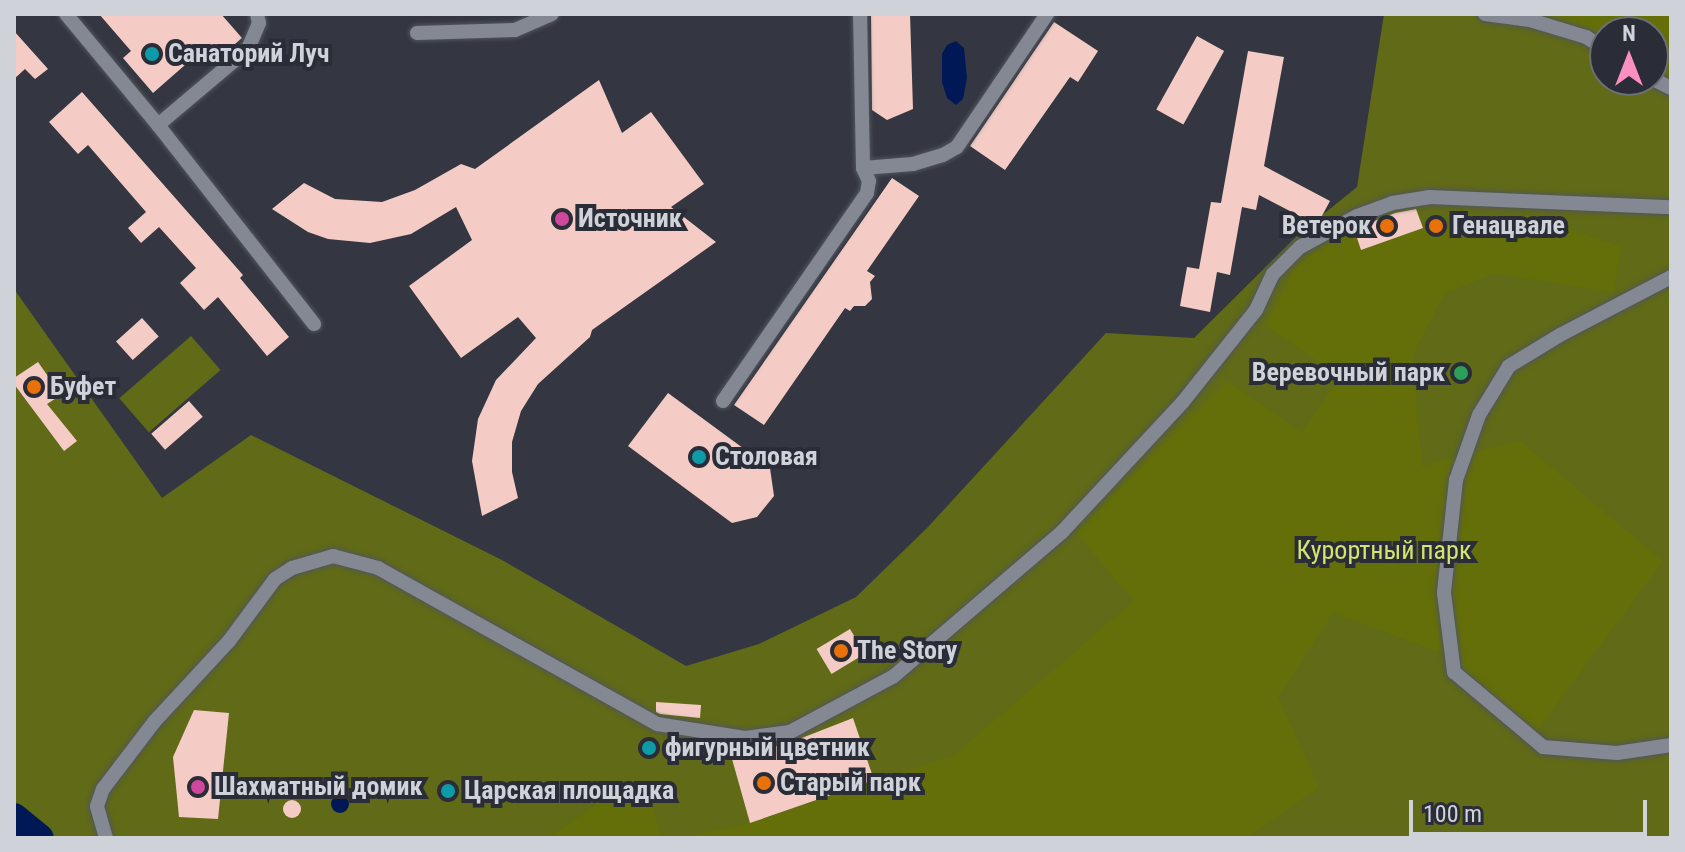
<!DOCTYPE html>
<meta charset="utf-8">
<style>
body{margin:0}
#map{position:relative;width:1685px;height:852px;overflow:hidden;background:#343741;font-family:"Roboto Condensed",sans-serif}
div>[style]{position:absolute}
.green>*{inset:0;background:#606a17;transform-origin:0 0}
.forest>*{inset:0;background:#646f09}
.water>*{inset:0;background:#001956}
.round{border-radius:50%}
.river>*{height:28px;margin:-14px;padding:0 14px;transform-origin:14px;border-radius:14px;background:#001956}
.building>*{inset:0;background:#f4ccc5;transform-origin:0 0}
.roads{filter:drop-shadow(0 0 2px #51555d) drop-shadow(0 0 2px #51555d)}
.minor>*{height:14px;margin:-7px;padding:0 7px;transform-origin:7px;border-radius:7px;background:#838893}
.dots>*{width:22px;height:22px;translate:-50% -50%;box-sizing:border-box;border:4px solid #2a2d37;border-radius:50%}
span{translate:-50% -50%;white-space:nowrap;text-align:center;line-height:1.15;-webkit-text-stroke:8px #2a2d37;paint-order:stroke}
.poi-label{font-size:26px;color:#cfd2d8;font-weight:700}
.left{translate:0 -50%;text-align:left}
.right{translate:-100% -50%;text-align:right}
.park-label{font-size:26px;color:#d3e56e}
.frame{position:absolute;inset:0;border:16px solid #cfd2d8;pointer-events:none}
.north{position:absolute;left:1589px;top:16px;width:80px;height:80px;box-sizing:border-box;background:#2a2d37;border:2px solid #6c6f77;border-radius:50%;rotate:0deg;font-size:22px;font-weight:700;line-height:32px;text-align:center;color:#cfd2d8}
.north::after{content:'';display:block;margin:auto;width:28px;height:36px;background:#fc8fc1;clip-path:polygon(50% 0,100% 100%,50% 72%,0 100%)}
.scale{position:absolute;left:1409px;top:800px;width:238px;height:36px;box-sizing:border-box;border:4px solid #cfd2d8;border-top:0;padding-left:10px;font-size:24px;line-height:28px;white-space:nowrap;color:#cfd2d8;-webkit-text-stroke:6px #2a2d37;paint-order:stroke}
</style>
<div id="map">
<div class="green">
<div style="clip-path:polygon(evenodd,1384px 14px,1671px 14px,1671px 838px,14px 838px,14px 289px,162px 498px,251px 435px,502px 560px,686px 666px,759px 644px,856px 597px,928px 527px,1106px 333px,1194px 338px,1299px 234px,1357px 187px,1384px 14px,1605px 32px,1653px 32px,1653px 80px,1605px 80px,1605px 32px)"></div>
<div style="left:191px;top:336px;width:45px;height:95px;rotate:49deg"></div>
</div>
<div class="forest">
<div style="clip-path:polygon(1518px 14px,1671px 14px,1671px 84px,1653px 74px,1653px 32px,1605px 32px,1605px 43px)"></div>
<div style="clip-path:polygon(1557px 224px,1621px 247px,1614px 292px,1494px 274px,1445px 293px,1413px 355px,1422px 466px,1520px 441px,1663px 561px,1532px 737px,1442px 653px,1333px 613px,1278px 697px,1319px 787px,1247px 838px,681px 838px,750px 823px,954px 755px,1134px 601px,1076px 533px,1227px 381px,1302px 432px,1340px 377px,1266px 326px,1295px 268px,1352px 225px,1361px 250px,1423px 228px)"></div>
<div style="clip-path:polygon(615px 791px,649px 797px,662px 838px,548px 838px)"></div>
</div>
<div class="water">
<div style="clip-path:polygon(956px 41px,964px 48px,967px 78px,963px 99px,956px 105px,947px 98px,942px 82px,942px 54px,947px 45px)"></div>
<div class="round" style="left:331px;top:795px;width:18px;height:18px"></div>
</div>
<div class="river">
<div style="left:14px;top:817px;width:33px;rotate:39deg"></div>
</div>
<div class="building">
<div style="clip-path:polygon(99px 14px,221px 14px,242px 38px,220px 57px,209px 44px,153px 93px,123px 58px,131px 51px)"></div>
<div style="clip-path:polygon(871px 14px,910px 14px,913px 109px,887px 120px,872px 110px)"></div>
<div style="clip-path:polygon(1054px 22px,1098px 51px,1078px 82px,1070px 77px,1005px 170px,970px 146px)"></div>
<div style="clip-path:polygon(14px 31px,48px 69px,35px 79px,25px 69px,14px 79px)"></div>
<div style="left:1197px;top:36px;width:31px;height:84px;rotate:29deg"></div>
<div style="clip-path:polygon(1248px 51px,1284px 57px,1264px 166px,1330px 201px,1317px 225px,1259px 195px,1256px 210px,1242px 207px,1230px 275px,1217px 272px,1210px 312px,1180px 306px,1187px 267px,1199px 269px,1211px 202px,1221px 203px)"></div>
<div style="clip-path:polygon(599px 80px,622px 133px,651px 112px,704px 184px,671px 207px,716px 242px,592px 330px,590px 337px,538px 384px,521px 411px,512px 442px,512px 472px,518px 498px,482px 516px,472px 461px,478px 419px,496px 380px,536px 338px,518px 317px,461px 358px,409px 286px,472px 240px,456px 207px,411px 234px,370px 243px,328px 239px,308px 232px,272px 209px,304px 183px,335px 199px,382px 202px,415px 190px,461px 164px,475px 169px)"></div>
<div style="clip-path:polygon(82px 92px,243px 275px,240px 278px,289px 337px,267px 356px,218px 297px,204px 310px,180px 283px,196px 268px,159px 227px,141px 243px,128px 228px,146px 212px,88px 145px,78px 154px,49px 122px)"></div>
<div style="clip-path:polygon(892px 178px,919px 196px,867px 271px,875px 276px,870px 282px,872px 299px,865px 306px,854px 306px,850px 311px,845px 308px,764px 425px,734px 405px)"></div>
<div style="clip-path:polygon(1416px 209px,1423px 228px,1361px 250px,1354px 229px,1395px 213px)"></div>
<div style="left:142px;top:318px;width:25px;height:35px;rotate:48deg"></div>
<div style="clip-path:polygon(38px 362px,61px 395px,47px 404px,77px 441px,64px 451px,14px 384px,14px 378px)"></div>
<div style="clip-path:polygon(668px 393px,770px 468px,774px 496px,757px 517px,732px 523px,628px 446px)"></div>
<div style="left:189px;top:401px;width:21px;height:50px;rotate:49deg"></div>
<div style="left:850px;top:629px;width:29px;height:39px;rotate:59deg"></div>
<div style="clip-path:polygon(656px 702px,701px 705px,700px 718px,660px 714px,656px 712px)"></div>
<div style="clip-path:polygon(194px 710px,229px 713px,218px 819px,179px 817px,173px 757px)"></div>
<div style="clip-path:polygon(853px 718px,874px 780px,750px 823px,732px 759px,794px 741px)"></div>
<div class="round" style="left:283px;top:800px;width:18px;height:18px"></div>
</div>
<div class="roads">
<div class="minor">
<div style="left:66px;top:14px;width:144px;rotate:50.3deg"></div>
<div style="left:158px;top:125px;width:253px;rotate:51.9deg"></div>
<div style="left:1485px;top:14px;width:45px;rotate:7.6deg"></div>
<div style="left:1530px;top:20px;width:59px;rotate:16.9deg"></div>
<div style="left:1586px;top:37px;width:22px;rotate:32deg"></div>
<div style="left:417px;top:33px;width:98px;rotate:-1.8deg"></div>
<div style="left:515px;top:30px;width:40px;rotate:-23.4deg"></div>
<div style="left:1653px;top:79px;width:20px;rotate:27deg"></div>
<div style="left:158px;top:125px;width:118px;rotate:-40.2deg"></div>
<div style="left:248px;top:49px;width:28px;rotate:-67deg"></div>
<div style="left:259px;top:23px;width:9px;rotate:-103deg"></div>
<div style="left:863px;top:168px;width:50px;rotate:-4.6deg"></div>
<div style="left:913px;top:164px;width:31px;rotate:-17deg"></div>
<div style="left:943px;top:155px;width:16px;rotate:-30deg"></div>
<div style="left:957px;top:147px;width:161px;rotate:-55.9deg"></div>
<div style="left:1671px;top:277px;width:125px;rotate:152.4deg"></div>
<div style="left:1560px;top:335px;width:60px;rotate:148.7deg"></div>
<div style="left:1509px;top:366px;width:57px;rotate:121.5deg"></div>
<div style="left:1479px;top:415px;width:69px;rotate:109.5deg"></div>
<div style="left:1456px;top:480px;width:114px;rotate:96.1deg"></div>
<div style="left:1444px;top:593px;width:80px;rotate:82.8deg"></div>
<div style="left:1454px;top:672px;width:116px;rotate:40.1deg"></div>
<div style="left:1543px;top:747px;width:74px;rotate:4.6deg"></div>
<div style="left:1617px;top:753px;width:55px;rotate:-8.4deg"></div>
<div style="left:723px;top:401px;width:253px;rotate:-55.3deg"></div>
<div style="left:867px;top:193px;width:12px;rotate:-81deg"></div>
<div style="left:869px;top:181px;width:14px;rotate:-115deg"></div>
<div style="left:863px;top:168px;width:154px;rotate:-91.1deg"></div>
<div style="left:106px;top:838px;width:33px;rotate:-106deg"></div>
<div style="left:97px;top:806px;width:18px;rotate:-71deg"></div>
<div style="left:103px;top:789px;width:84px;rotate:-52.7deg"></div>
<div style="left:154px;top:722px;width:110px;rotate:-47.2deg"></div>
<div style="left:229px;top:641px;width:77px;rotate:-53.4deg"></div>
<div style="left:275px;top:579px;width:20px;rotate:-33deg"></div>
<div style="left:292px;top:568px;width:43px;rotate:-16.3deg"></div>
<div style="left:333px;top:556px;width:47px;rotate:14.9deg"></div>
<div style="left:378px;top:568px;width:320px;rotate:29.2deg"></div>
<div style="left:657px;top:724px;width:89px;rotate:9deg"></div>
<div style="left:745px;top:738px;width:45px;rotate:-7.6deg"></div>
<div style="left:790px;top:732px;width:118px;rotate:-28.3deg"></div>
<div style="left:894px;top:676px;width:221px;rotate:-40.6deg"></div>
<div style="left:1062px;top:532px;width:176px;rotate:-47.1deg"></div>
<div style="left:1182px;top:403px;width:119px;rotate:-51.5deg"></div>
<div style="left:1256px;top:310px;width:40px;rotate:-65deg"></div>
<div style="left:1273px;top:274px;width:38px;rotate:-45deg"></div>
<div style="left:1300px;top:247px;width:65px;rotate:-28.5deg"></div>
<div style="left:1357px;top:216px;width:37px;rotate:-20deg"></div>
<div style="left:1392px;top:203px;width:37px;rotate:-9deg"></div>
<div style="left:1429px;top:197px;width:242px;rotate:2.4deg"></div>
</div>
</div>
<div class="dots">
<div style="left:152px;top:54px;background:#0f9aa8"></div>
<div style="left:562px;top:219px;background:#d1479c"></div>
<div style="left:1387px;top:226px;background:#e8710a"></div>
<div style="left:1436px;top:226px;background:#e8710a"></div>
<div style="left:1461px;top:373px;background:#2e9e5b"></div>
<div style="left:34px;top:387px;background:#e8710a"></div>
<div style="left:699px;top:457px;background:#0f9aa8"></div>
<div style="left:841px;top:651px;background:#e8710a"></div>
<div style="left:649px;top:748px;background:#0f9aa8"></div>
<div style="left:764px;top:783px;background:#e8710a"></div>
<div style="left:198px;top:787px;background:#d1479c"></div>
<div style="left:448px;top:791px;background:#0f9aa8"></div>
</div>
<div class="poi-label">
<span class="left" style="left:168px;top:54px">Cанаторий Луч</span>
<span class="left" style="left:578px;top:219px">Источник</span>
<span class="right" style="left:1371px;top:226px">Ветерок</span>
<span class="left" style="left:1452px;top:226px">Генацвале</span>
<span class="right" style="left:1445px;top:373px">Веревочный парк</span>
<span class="left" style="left:50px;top:387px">Буфет</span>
<span class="left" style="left:715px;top:457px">Столовая</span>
<span class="left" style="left:857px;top:651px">The Story</span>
<span class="left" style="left:665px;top:748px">фигурный цветник</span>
<span class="left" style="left:780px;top:783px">Старый парк</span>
<span class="left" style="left:214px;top:787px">Шахматный домик</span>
<span class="left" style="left:464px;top:791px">Царская площадка</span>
</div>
<div class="park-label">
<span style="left:1384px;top:551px">Курортный парк</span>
</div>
<div class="frame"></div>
<div class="north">N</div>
<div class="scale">100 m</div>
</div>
